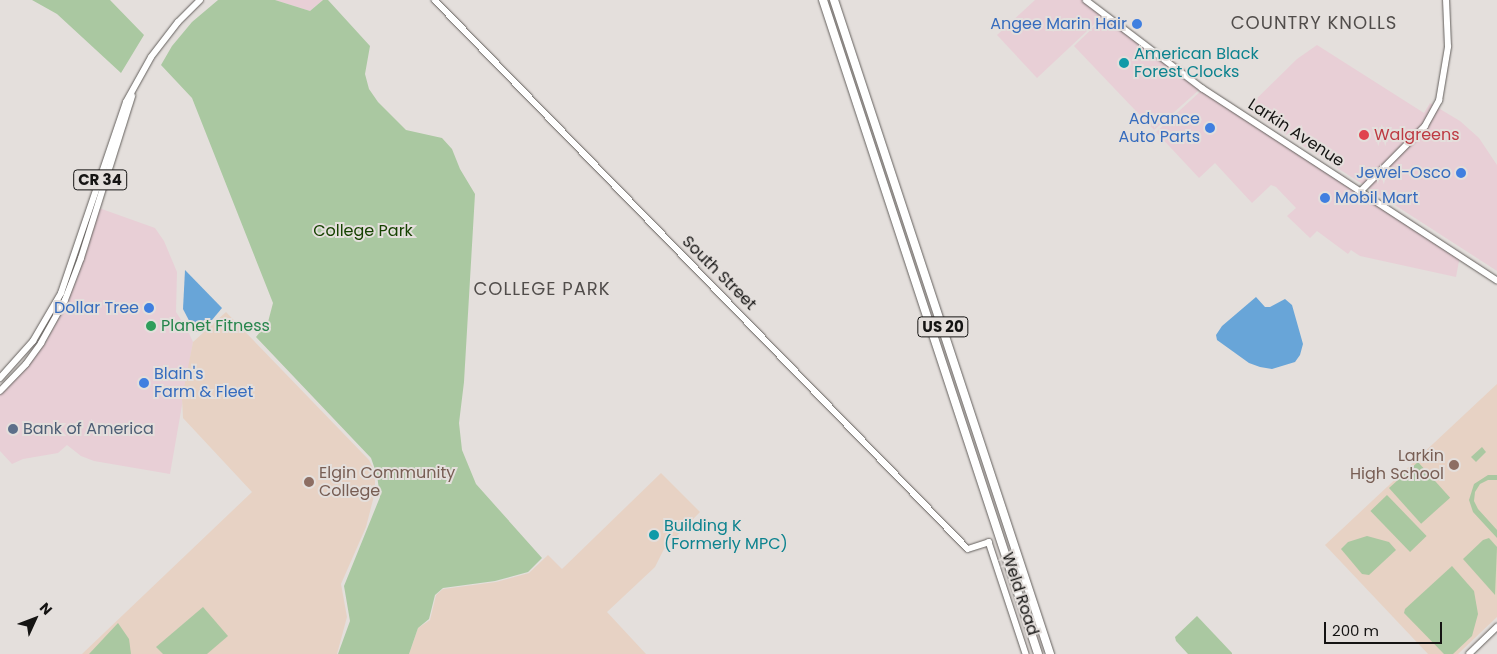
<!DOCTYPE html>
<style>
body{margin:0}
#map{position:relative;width:1497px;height:654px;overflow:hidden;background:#e4dfdc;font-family:Poppins,sans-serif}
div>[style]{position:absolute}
.commercial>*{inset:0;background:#e8cfd6}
.education>*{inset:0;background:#e7d2c4}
.green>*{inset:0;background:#aac8a1;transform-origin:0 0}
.water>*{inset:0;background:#68a5d8}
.roads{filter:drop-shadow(0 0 1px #635f5c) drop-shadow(0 0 1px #635f5c)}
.secondary>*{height:5.5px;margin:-2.75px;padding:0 2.75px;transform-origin:2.75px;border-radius:2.75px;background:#fff}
.primary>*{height:6px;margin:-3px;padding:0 3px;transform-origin:3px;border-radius:3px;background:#fff}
.highway>*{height:8px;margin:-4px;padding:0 4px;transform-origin:4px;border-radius:4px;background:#fff}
.dots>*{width:14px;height:14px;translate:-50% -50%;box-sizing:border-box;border:2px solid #e4dfdc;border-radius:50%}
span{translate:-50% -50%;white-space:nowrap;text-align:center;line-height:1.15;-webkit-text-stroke:4px #e4dfdc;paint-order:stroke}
.shield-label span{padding:1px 4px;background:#e4dfdc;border:1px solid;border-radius:4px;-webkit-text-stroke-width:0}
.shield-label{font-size:15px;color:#151413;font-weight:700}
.shop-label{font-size:16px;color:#366cbe}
.right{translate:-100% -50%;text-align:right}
.left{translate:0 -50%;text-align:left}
.culture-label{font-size:16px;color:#0d838f}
.street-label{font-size:16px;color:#151413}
.health-label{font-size:16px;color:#be3a42}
.park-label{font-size:16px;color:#164201}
.leisure-label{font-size:16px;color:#27864d}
.service-label{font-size:16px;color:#4e5e75}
.education-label{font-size:16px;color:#785e54}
.neighbourhood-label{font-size:18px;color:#514d4b;letter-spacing:1px}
.north{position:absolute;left:10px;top:594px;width:50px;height:50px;-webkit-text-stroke:4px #e4dfdc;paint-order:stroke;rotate:47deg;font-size:14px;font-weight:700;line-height:20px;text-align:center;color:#151413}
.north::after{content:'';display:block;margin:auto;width:18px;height:22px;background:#151413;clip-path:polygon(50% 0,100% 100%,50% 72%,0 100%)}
.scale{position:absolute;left:1324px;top:622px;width:118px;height:22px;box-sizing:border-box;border:2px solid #151413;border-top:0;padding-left:6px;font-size:15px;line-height:18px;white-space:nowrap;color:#151413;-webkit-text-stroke:4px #e4dfdc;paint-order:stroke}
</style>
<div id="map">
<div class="commercial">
<div style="clip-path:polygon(275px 0,323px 0,310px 11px)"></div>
<div style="clip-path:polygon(1035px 0,1085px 0,1103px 16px,1037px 78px,997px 35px)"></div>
<div style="clip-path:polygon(1104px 17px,1200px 89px,1154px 130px,1074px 46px)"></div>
<div style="clip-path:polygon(1317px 45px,1424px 113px,1430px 103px,1460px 121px,1479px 138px,1497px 165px,1497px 271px,1246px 109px,1297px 59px)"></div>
<div style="clip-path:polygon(1202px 90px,1460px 256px,1456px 277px,1360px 256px,1351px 250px,1348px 254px,1317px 231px,1310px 238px,1287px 216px,1296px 208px,1276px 187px,1271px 185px,1252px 203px,1215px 163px,1199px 178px,1156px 132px)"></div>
<div style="clip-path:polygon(99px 208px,155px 228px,164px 241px,177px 272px,176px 312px,187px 329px,193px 342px,170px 474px,94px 461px,81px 456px,67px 445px,58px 453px,23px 459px,12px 464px,0 451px,0 394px,19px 375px,44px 345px,64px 309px,76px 281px)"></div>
</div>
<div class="education">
<div style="clip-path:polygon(226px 312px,369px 460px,375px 472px,375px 492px,366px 527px,341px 584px,347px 617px,337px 654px,82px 654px,252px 492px,183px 418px,182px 398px,193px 342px)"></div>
<div style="clip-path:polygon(1497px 384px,1497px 617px,1458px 654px,1428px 654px,1325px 545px)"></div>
<div style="clip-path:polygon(661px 473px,700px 512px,664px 549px,655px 567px,607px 612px,646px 654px,409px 654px,418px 628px,430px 620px,436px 595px,443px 589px,496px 582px,529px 573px,548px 555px,562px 569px)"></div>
</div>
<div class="green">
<div style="clip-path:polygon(32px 0,110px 0,144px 35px,121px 73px,57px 14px)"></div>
<div style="clip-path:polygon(218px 0,275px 0,310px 11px,323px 0,328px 0,370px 46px,365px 74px,369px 89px,378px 102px,406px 130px,442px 138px,452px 149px,460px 169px,475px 194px,464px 382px,459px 423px,462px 450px,476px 484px,542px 558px,528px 572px,495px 581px,443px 588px,435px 595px,429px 619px,418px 628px,409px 654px,338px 654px,350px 621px,344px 586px,380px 497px,377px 475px,371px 458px,256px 337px,268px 322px,273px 303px,192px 98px,161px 65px,172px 46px,192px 22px)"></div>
<div style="clip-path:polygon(1482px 447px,1486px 452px,1476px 462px,1471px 457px)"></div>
<div style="left:1418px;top:462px;width:48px;height:39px;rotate:48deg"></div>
<div style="clip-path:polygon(1488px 475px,1497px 475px,1497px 480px,1488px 480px,1480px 484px,1475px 492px,1474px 501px,1478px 509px,1497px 530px,1497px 538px,1473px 512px,1469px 500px,1474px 484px)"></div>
<div style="left:1387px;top:495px;width:57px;height:23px;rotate:46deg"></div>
<div style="clip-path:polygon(1367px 536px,1389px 542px,1396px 550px,1369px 575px,1362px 574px,1341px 549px,1348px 542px)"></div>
<div style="clip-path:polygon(1489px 538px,1497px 547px,1495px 595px,1463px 559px,1483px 540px)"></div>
<div style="clip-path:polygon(1452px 566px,1474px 591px,1478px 614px,1472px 636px,1453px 654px,1444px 654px,1404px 613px,1405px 609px)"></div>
<div style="clip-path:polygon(203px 607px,228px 636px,207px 654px,163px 654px,156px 647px)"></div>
<div style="clip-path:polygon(1197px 616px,1232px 653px,1232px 654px,1188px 654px,1176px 641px,1175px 637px)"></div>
<div style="clip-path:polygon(118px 623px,129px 639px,131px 654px,89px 654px)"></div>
</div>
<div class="water">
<div style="clip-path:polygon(185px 270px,222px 308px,207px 326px,198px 332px,195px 332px,183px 309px)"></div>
<div style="clip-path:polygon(1256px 297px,1265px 307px,1270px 307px,1285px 299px,1292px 305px,1303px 344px,1300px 355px,1295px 362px,1272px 369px,1260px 367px,1249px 363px,1217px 340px,1216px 335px,1222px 326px)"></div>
</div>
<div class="roads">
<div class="secondary">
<div style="left:435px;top:0;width:765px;rotate:45.85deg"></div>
<div style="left:968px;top:549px;width:22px;rotate:-18deg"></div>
<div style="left:989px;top:542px;width:118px;rotate:71.7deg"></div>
<div style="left:1086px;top:0;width:146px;rotate:37.2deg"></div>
<div style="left:1202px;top:88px;width:352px;rotate:33.1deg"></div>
<div style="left:1361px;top:191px;width:91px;rotate:-45.4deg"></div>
<div style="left:1425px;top:126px;width:29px;rotate:-61deg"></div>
<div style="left:1439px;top:101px;width:55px;rotate:-80.5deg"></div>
<div style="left:1448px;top:47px;width:47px;rotate:-92.4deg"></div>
<div style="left:1469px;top:654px;width:39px;rotate:-44deg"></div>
</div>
<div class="primary">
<div style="left:0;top:378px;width:50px;rotate:-48.3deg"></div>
<div style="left:33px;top:341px;width:56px;rotate:-59.7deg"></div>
<div style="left:61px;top:293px;width:202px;rotate:-71.2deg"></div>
<div style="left:126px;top:102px;width:51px;rotate:-60.9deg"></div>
<div style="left:151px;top:57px;width:44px;rotate:-52.4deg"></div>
<div style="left:178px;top:22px;width:31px;rotate:-45deg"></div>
<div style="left:0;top:391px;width:37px;rotate:-46deg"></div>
<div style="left:26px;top:364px;width:26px;rotate:-54deg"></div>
<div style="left:41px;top:343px;width:49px;rotate:-60.8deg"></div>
<div style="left:65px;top:300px;width:45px;rotate:-69.1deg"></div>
<div style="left:81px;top:258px;width:170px;rotate:-72.5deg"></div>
</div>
<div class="highway">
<div style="left:823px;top:0;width:688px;rotate:71.8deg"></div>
<div style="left:834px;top:0;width:689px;rotate:71.72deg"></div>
</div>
</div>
<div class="dots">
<div style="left:1137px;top:24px;background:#3f7fe0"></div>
<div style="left:1124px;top:63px;background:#0f9aa8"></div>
<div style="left:1210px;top:128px;background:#3f7fe0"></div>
<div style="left:1364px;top:135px;background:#e0444e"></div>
<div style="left:1461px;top:173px;background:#3f7fe0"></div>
<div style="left:1325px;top:198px;background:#3f7fe0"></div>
<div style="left:149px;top:308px;background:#3f7fe0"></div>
<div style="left:151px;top:326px;background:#2e9e5b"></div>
<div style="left:144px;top:383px;background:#3f7fe0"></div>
<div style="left:13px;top:429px;background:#5c6f8a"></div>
<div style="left:1454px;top:465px;background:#8d6e63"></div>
<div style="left:309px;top:482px;background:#8d6e63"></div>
<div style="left:654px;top:535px;background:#0f9aa8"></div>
</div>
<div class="shield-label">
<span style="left:100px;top:180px">CR 34</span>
<span style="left:943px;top:327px">US 20</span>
</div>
<div class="shop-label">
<span class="right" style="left:1127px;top:24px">Angee Marin Hair</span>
<span class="right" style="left:1200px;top:128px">Advance<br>Auto Parts</span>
<span class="right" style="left:1451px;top:173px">Jewel-Osco</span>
<span class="left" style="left:1335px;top:198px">Mobil Mart</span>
<span class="right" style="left:139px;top:308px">Dollar Tree</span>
<span class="left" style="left:154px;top:383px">Blain's<br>Farm &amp; Fleet</span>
</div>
<div class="culture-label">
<span class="left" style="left:1134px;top:63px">American Black<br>Forest Clocks</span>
<span class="left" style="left:664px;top:535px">Building K<br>(Formerly MPC)</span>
</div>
<div class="street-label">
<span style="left:1296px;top:133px;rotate:33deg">Larkin Avenue</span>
<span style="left:719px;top:273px;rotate:45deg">South Street</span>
<span style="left:1020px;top:594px;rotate:72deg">Weld Road</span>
</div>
<div class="health-label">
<span class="left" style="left:1374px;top:135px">Walgreens</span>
</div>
<div class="park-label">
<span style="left:363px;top:231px">College Park</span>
</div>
<div class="leisure-label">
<span class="left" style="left:161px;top:326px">Planet Fitness</span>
</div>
<div class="service-label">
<span class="left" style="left:23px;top:429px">Bank of America</span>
</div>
<div class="education-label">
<span class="right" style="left:1444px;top:465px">Larkin<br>High School</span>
<span class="left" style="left:319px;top:482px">Elgin Community<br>College</span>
</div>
<div class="neighbourhood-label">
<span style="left:1314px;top:23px">COUNTRY KNOLLS</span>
<span style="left:542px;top:289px">COLLEGE PARK</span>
</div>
<div class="north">N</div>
<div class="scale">200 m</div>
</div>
